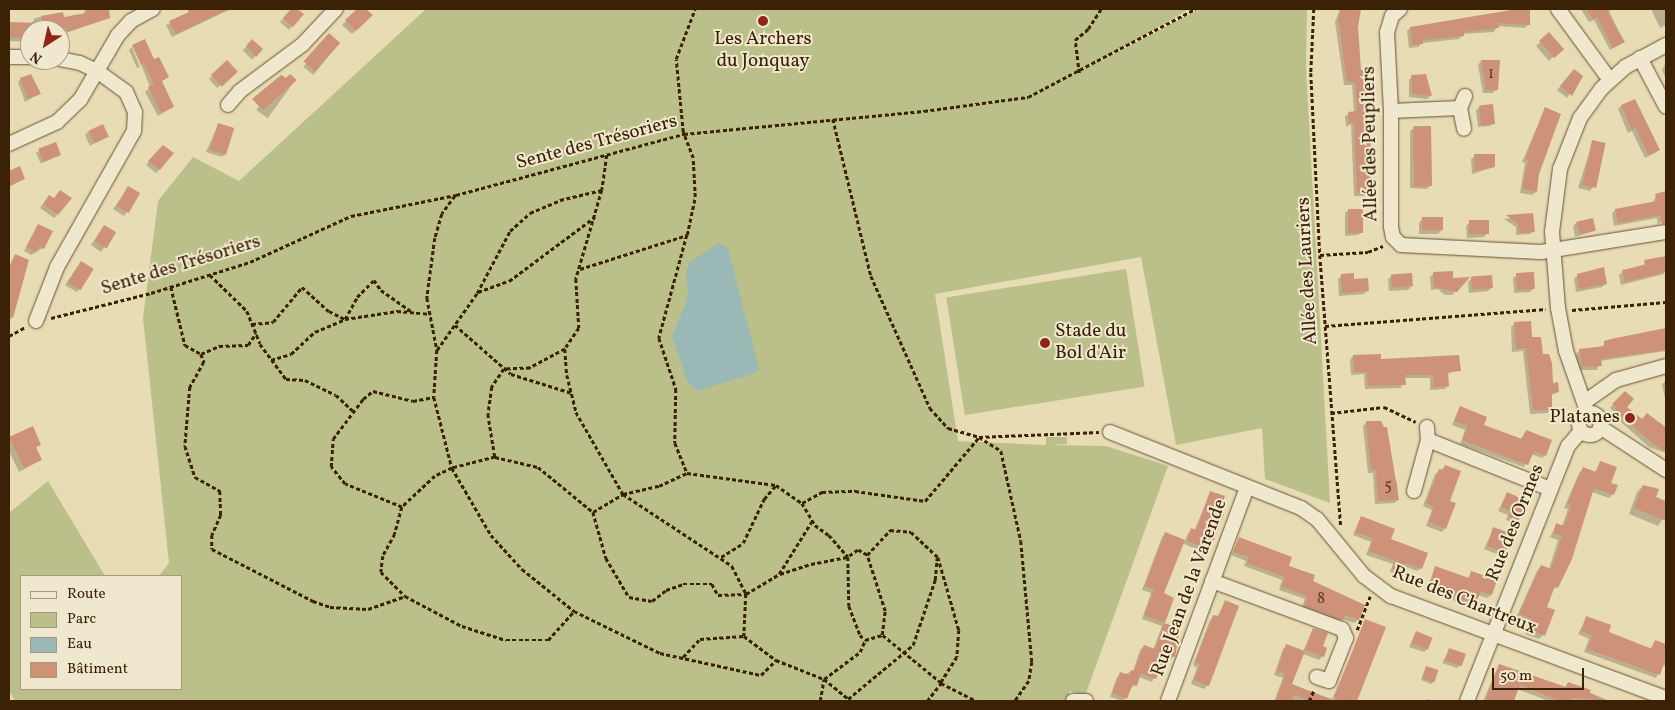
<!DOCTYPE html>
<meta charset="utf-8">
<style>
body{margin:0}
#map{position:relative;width:1675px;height:710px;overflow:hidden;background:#e8dcb4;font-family:Vollkorn,serif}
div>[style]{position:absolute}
.green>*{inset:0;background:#bbbf89;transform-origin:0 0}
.water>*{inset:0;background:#9ab9b6}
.shadow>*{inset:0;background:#0003;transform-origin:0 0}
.building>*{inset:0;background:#ce9278;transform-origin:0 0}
.path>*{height:2.5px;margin-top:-1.25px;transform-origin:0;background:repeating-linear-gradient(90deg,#3b2206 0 4px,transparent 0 6.5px)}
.roads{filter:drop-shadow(0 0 1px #665032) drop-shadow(0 0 1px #665032)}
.minor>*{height:14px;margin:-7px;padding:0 7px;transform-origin:7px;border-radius:7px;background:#f0e8ce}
.minor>.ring{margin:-7px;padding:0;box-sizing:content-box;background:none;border:14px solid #f0e8ce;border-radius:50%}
.dots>*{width:14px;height:14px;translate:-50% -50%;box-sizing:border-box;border:2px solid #f0e8ce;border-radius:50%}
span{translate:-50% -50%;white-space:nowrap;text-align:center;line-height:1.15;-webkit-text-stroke:4px #f0e8ce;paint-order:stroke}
.number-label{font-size:16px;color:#603e22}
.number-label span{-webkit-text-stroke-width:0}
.poi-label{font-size:19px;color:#3b2206}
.left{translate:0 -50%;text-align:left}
.right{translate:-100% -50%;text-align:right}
.street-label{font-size:19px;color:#3b2206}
.frame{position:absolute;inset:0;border:10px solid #3b2206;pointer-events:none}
.legend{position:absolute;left:20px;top:575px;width:162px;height:115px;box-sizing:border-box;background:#f0e8ce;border:1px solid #a8997e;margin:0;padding:6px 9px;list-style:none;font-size:15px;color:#3b2206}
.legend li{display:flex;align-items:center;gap:10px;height:25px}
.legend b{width:25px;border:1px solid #a8997e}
.north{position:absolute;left:20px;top:20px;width:50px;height:50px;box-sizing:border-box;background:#f0e8ce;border:1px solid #a8997e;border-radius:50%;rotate:215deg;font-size:14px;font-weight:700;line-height:20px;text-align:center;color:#3b2206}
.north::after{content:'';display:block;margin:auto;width:18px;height:22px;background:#8f2418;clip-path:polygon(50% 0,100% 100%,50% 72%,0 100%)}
.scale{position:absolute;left:1492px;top:668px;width:92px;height:22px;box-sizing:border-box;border:2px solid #3b2206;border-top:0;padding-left:6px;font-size:15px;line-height:18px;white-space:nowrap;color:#3b2206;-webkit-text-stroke:4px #f0e8ce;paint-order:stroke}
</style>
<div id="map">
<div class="green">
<div style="clip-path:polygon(426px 9px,1189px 9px,1097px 63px,1200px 9px,1307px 9px,1306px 68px,1330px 503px,1265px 479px,1262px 428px,1176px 445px,1141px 257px,935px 294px,958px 441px,1046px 445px,1046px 437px,1067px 437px,1067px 444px,1050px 445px,1106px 446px,1168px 466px,1085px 696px,1070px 691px,1066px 701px,15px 701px,9px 690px,9px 513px,48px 481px,105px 576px,21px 576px,21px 689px,181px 689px,181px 576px,159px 576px,169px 563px,143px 318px,158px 201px,193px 157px,239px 181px)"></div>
<div style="left:1126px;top:269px;width:119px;height:182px;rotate:81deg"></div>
</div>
<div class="water">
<div style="clip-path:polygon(718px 243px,728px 248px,759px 369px,752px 374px,697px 391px,687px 380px,672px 336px,685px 305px,688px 292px,686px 272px,689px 263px)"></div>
</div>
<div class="shadow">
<div style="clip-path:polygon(86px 9px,108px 9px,109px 18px,63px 34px,63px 30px,30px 30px,30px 42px,9px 41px,9px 23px,31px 24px,35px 18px,62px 13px,63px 18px,83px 15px)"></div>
<div style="clip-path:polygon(199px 9px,231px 9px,172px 37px,166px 25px)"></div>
<div style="clip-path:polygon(292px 9px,302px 15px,289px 30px,280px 22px)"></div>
<div style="clip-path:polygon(359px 9px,364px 9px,371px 15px,352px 34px,342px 25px)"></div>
<div style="clip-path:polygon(1340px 9px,1360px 9px,1357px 27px,1360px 72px,1365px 100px,1369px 110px,1376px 111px,1370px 119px,1369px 192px,1365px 196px,1354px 196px,1351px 124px,1346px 127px,1345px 116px,1354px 112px,1352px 85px,1344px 85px,1335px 22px)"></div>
<div style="clip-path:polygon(1581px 9px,1608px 9px,1624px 42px,1610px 50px,1594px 20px,1589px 22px)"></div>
<div style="clip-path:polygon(1651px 9px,1666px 9px,1666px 25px,1660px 28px)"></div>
<div style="clip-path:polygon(1511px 12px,1529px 24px,1525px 28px,1497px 26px,1494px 32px,1463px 34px,1459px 39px,1422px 43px,1418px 47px,1409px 48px,1407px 31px,1410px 28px)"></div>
<div style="clip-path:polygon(1549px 34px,1558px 52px,1549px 61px,1536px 46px)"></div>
<div style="left:329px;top:35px;width:13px;height:41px;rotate:39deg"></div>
<div style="left:252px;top:41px;width:13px;height:13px;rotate:45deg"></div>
<div style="clip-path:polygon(134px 46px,167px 77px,161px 82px,173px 107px,158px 116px,145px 92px,150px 87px)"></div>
<div style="clip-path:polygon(132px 47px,140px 67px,137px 68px,129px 50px)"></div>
<div style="clip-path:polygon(1481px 61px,1497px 89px,1493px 93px,1483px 93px,1478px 65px)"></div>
<div style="clip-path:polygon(227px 62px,233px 75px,217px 88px,209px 79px)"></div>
<div style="clip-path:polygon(1666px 62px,1666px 79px,1662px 70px)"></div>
<div style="clip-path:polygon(1571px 74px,1581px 76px,1567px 98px,1557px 90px)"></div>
<div style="clip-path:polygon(1426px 75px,1430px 96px,1427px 99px,1409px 97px,1409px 79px)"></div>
<div style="left:281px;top:76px;width:14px;height:42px;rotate:36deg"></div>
<div style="clip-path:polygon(21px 79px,40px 93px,25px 102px,18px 82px)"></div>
<div style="clip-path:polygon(1621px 106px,1659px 150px,1655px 153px,1645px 158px,1632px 131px,1628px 133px,1618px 109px)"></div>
<div style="clip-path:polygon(1480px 107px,1494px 123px,1490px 126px,1478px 127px,1476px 110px)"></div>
<div style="clip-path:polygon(1545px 108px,1536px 192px,1532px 195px,1520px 193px,1525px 163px,1522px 162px)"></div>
<div style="clip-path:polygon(218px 125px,225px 154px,222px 157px,206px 152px)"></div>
<div style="clip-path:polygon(1414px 128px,1430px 186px,1427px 189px,1410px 188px,1410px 131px)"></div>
<div style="clip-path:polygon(89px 131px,107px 136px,90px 146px,85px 135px)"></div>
<div style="clip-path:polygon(1593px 141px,1593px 187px,1590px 191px,1578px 188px)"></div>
<div style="left:55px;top:144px;width:12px;height:21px;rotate:66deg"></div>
<div style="clip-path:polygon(159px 150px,160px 169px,156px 173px,146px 165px)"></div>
<div style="clip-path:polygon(1475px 156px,1494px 167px,1472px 174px,1471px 159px)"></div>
<div style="clip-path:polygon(19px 168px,24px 179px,9px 187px,9px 172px)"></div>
<div style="clip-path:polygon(128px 188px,127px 212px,124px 216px,113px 209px)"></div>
<div style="clip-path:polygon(1666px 192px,1666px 217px,1658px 225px,1657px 218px,1614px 226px,1612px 214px,1615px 210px,1653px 203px,1656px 195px)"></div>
<div style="clip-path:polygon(46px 200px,57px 215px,54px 218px,40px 208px)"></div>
<div style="clip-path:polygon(1349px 210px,1362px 232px,1358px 235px,1345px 236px,1345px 213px)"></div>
<div style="clip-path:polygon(1532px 215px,1533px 231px,1530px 234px,1516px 235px,1516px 227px,1504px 219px)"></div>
<div style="clip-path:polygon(1422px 219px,1442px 230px,1438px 234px,1419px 234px,1419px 223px)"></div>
<div style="clip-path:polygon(1470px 222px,1487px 233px,1484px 237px,1467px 238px,1466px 226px)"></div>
<div style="clip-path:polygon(1577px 222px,1594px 231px,1575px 237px,1573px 226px)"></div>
<div style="clip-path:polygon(38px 226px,43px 248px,31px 255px,24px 251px)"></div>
<div style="clip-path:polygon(101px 230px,115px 232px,101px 252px,91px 245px)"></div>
<div style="clip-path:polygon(15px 256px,24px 276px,9px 324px,9px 266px)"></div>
<div style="clip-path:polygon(1664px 258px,1664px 274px,1621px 285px,1619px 275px,1623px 271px)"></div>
<div style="clip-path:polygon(78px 266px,92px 269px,77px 292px,65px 285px)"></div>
<div style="clip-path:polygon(1603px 268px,1606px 283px,1602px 287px,1576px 292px,1574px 279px,1578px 275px)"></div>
<div style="clip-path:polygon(1433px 274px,1452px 280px,1467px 279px,1452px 295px,1445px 295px,1438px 289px,1431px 290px,1430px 277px)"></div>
<div style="clip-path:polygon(1342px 275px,1353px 281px,1368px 290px,1364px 294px,1339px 296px,1338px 279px)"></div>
<div style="clip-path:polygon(1517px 275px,1534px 288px,1530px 292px,1514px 293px,1513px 278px)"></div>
<div style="clip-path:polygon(1392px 276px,1412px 286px,1408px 290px,1389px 291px,1388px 279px)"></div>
<div style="clip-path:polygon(1472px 278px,1492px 287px,1488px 291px,1469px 293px,1468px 282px)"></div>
<div style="clip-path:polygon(1515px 323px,1531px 338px,1558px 392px,1550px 396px,1551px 409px,1548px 413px,1530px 414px,1523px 351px,1512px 352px,1511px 327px)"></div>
<div style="clip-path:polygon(1666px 329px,1666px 351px,1600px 361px,1597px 370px,1579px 370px,1576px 354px,1580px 350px,1601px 347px,1611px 340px)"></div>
<div style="clip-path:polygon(1353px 356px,1380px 360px,1459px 370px,1447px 374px,1448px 386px,1445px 389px,1430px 390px,1430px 378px,1404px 378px,1401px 388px,1365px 389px,1364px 374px,1351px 375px,1350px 360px)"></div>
<div style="clip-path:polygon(1665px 381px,1666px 381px,1666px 403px,1662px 385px)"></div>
<div style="clip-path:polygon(1625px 392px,1625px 407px,1641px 421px,1647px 414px,1666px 427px,1666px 453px,1649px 447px,1612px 414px,1614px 412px,1610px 408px)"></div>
<div style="clip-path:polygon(1460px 407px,1483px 425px,1520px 440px,1526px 431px,1545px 455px,1542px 458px,1531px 454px,1524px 467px,1460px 444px,1465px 430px,1452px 425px)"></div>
<div style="clip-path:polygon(1366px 423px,1383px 429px,1392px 481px,1397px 481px,1398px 500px,1394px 503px,1375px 504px,1373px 473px,1368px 473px,1363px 426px)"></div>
<div style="clip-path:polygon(9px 438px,39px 444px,36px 448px,41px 460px,19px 472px,9px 451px)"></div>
<div style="clip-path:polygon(1601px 462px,1613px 494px,1609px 498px,1592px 492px,1557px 587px,1552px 590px,1545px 608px,1543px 635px,1539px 639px,1525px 634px,1529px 623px,1516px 618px,1537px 571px,1541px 566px,1549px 569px,1558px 540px,1550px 537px,1557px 524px,1562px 526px,1568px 509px,1564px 508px,1579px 473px,1583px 469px,1594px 473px)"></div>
<div style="clip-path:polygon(1446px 466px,1449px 501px,1445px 528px,1442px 532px,1426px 526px,1432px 510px,1423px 506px,1435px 474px)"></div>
<div style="clip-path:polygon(1643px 486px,1655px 498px,1666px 502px,1666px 513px,1658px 526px,1629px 514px,1637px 492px)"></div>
<div style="clip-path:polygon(1211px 492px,1209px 549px,1205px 553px,1182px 543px,1162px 594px,1163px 623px,1179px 629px,1174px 656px,1170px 660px,1163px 657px,1152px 682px,1139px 677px,1123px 701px,1110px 697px,1117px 677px,1133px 671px,1140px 650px,1144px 646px,1153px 650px,1162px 626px,1142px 619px,1151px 593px,1142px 590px,1162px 537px,1165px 534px,1185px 541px,1188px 533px,1194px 531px)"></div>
<div style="clip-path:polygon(1507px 493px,1518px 520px,1514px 523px,1506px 520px,1508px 515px,1498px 511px)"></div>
<div style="clip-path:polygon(1361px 517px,1389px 540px,1421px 568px,1417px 571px,1404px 566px,1399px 575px,1390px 572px,1393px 564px,1366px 555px,1371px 542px,1353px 535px)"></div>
<div style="clip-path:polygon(1494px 528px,1505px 552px,1502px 556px,1484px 549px)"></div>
<div style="clip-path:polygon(1239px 539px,1311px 582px,1363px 605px,1358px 620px,1354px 623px,1342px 619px,1338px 623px,1301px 609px,1305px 599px,1279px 590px,1282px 580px,1244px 566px,1246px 561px,1231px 555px)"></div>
<div style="clip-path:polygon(1436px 568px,1467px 579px,1472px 572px,1496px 580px,1491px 595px,1487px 598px,1478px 595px,1471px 608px,1436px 593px,1434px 595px,1425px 592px)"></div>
<div style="clip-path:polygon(1225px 602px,1208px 685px,1204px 689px,1191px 684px,1197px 668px,1193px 665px,1210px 620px,1217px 617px)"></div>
<div style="clip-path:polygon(1587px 617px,1607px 632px,1650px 649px,1655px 641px,1666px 646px,1666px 666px,1662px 665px,1656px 678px,1584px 652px,1589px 639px,1578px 634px)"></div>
<div style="clip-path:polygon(1366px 621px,1384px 628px,1356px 701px,1274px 701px,1283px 678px,1274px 675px,1283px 649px,1287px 646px,1303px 651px,1313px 629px,1323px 656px,1319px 660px,1303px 654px,1291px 685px,1332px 699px)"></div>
<div style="clip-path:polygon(1416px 633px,1427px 649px,1424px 652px,1409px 647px)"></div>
<div style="clip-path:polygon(1450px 649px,1461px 665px,1457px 668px,1442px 663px)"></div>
<div style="clip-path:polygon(1499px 665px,1565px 687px,1568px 683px,1609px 701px,1549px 701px,1517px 689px,1512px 701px,1483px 701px)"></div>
<div style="clip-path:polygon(1426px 667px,1433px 682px,1431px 684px,1421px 680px)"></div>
<div style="clip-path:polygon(1427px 699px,1434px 701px,1424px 701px)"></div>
</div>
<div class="building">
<div style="clip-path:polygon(85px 9px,109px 9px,110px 18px,67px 32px,66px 27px,30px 30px,30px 39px,9px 37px,9px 22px,43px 23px,41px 16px,63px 12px,64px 17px,86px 13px)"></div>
<div style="clip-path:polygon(187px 9px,229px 9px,176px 34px,169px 21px,189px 12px)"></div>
<div style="clip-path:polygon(291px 9px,297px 9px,304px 14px,293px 27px,283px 18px)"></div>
<div style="clip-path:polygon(357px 9px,366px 9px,373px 15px,356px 31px,345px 20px)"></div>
<div style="clip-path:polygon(1341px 9px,1361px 9px,1358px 27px,1361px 70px,1365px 70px,1366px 99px,1370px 99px,1370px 109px,1379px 110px,1373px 112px,1371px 119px,1370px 193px,1357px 193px,1354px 122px,1349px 124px,1348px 112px,1357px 111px,1355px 82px,1347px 82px,1338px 18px)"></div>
<div style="clip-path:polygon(1587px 9px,1613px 9px,1607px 12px,1625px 42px,1613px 48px,1597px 17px,1593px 20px)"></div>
<div style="clip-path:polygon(1511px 10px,1530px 10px,1530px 25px,1498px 23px,1499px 28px,1464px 32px,1464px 36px,1423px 40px,1423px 44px,1412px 45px,1410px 27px)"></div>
<div style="left:1549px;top:32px;width:23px;height:13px;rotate:49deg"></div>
<div style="left:329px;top:33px;width:15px;height:38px;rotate:42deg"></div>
<div style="clip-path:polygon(145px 39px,154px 59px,159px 57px,169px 77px,162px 81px,174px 107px,161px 113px,148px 87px,154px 84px,144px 64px,141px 65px,132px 45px)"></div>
<div style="clip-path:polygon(252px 39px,263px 49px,256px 57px,246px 46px)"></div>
<div style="left:227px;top:60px;width:16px;height:22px;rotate:47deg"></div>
<div style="clip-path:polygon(1481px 60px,1500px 60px,1498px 90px,1486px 90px)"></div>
<div style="clip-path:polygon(1574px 69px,1583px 76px,1572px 96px,1560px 86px)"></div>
<div style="clip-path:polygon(31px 74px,41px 94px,28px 99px,20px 78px)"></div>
<div style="clip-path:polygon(290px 74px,297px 80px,263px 110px,252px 99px,281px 75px,286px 78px)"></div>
<div style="clip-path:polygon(1426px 74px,1432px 96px,1412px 94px,1411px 75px)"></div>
<div style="clip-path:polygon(1635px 99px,1660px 150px,1648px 155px,1636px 128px,1632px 130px,1621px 105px)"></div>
<div style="left:1493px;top:104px;width:20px;height:14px;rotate:84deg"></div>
<div style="clip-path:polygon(1545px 107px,1561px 114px,1539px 174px,1537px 192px,1522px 189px,1528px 160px,1525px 159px)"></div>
<div style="left:218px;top:123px;width:17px;height:28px;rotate:17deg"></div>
<div style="left:103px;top:124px;width:14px;height:16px;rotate:65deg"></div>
<div style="left:1431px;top:126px;width:60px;height:18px;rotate:89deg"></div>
<div style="left:1592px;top:140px;width:14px;height:46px;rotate:12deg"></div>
<div style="left:56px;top:142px;width:14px;height:19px;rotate:69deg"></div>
<div style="clip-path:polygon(163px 145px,174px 153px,160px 170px,148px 161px)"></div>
<div style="clip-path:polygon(1474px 154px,1495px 154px,1495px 167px,1475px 171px)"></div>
<div style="clip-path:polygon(20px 166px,25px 179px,9px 186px,9px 171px)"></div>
<div style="left:128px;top:186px;width:14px;height:23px;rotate:30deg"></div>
<div style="clip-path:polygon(60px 190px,72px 198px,58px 215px,43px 204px,49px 195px,54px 198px)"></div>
<div style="clip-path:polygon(1666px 191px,1666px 223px,1662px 224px,1660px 215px,1618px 223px,1615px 209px,1657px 201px,1655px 194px)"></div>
<div style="left:1348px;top:209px;width:15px;height:24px"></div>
<div style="clip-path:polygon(1533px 213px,1535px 232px,1519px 233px,1518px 224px,1506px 215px)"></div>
<div style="left:1443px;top:217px;width:13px;height:21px;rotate:90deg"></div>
<div style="left:1593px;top:218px;width:13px;height:17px;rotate:77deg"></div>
<div style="left:1489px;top:220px;width:14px;height:20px;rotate:90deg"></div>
<div style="clip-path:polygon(38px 224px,53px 231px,44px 249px,39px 246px,36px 252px,26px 247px)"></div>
<div style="left:104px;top:225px;width:14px;height:19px;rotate:30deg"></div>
<div style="clip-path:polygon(15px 254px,29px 260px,13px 318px,9px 317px,9px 269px)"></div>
<div style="clip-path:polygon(1666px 256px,1666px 272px,1625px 282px,1622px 270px,1645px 265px,1644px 260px)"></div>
<div style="left:81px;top:261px;width:15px;height:25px;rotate:32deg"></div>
<div style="clip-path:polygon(1604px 267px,1607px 284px,1579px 289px,1577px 274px)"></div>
<div style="clip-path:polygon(1453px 271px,1453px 278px,1470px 277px,1457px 292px,1434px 287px,1433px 272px)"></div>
<div style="left:1534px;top:272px;width:17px;height:18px;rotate:87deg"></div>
<div style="clip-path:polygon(1354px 273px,1354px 279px,1368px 278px,1369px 291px,1342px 293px,1341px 274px)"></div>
<div style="left:1412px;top:273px;width:13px;height:21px;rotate:86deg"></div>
<div style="left:1492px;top:275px;width:13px;height:21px;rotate:86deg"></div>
<div style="clip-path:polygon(1531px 321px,1532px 337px,1541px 337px,1543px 354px,1549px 354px,1552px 363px,1553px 383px,1558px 382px,1559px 392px,1552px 393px,1552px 410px,1533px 410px,1526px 348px,1516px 349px,1514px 322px)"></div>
<div style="clip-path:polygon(1666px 328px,1666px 350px,1601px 359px,1602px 366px,1582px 367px,1579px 349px,1604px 346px,1604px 341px,1611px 339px)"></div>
<div style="clip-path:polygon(1381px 354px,1381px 359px,1459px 355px,1461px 371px,1448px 372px,1449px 386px,1433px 387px,1433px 375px,1405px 375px,1406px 385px,1368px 386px,1367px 372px,1354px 372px,1353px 355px)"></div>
<div style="clip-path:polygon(1625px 391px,1634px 399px,1627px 407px,1642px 419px,1647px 413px,1666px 428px,1666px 452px,1653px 444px,1615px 410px,1617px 407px,1612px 404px)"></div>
<div style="clip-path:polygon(1460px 406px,1487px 417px,1484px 425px,1522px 439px,1526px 430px,1552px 440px,1546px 456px,1534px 451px,1528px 465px,1462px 440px,1468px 426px,1454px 421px)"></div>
<div style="clip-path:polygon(1366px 421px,1381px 421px,1384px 427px,1387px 427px,1399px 500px,1378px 501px,1376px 470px,1371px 470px)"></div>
<div style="clip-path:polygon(33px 426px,41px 445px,36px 447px,42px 460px,24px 468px,9px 437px)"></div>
<div style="clip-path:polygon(1600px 461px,1617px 467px,1611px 483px,1618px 485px,1614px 495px,1594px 488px,1572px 559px,1558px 588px,1555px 586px,1547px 607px,1555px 610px,1545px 636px,1528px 629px,1532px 619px,1519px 614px,1541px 565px,1551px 569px,1562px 536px,1553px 533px,1556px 523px,1564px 526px,1571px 505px,1567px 504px,1583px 467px,1596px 472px)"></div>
<div style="clip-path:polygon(1445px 465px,1461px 471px,1450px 501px,1456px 503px,1446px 529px,1429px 522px,1434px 506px,1426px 503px,1439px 469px,1443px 470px)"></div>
<div style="clip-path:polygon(1643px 485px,1659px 489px,1656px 497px,1666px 501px,1666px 521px,1634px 508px)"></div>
<div style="clip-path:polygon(1210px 491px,1225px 496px,1219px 512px,1224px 514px,1210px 550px,1187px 541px,1191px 528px,1196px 530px)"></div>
<div style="clip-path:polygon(1507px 492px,1523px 499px,1521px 504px,1525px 505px,1519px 520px,1509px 517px,1510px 511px,1501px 507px)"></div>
<div style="clip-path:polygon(1361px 516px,1395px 529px,1391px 539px,1428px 553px,1422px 569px,1406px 563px,1403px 572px,1398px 571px,1392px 569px,1395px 561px,1369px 551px,1373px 538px,1355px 532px)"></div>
<div style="clip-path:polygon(1493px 527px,1510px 533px,1506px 553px,1487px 546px)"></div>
<div style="clip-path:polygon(1165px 532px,1185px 540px,1164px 593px,1174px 598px,1165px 623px,1144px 615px,1154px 590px,1145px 586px)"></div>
<div style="clip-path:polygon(1239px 537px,1292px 557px,1289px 566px,1315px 575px,1313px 581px,1365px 605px,1359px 620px,1345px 615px,1343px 620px,1304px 606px,1307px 596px,1281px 586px,1285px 577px,1247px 563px,1249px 557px,1233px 552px)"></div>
<div style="clip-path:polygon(1435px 566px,1469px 578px,1471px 571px,1497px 580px,1492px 595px,1481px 591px,1475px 605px,1439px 589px,1438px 592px,1428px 589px)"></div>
<div style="clip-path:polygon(1225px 600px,1239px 606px,1209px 686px,1194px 680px,1200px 664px,1195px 662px,1213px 615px,1219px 616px)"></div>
<div style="clip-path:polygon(1586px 616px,1611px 625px,1609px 632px,1652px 649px,1655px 640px,1666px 644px,1666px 658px,1660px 675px,1587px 649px,1592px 635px,1581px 631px)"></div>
<div style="clip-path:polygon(1365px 619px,1386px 627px,1357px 701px,1341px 701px,1334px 698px)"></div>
<div style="clip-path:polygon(1164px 623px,1180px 628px,1175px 657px,1166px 653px,1156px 679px,1141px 673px,1137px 686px,1132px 685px,1127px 699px,1112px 693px,1120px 672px,1129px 675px,1131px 670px,1134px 671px,1144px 645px,1155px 649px)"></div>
<div style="clip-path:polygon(1313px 628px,1328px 633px,1323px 646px,1327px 648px,1324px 657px,1305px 650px)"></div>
<div style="left:1416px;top:631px;width:18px;height:13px;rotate:22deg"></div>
<div style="clip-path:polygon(1286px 644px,1305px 651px,1292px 684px,1335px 701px,1310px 701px,1294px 695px,1292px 701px,1276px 701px,1285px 674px,1277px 671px)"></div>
<div style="left:1449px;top:648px;width:18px;height:13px;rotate:19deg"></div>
<div style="clip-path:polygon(1499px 664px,1566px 687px,1568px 682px,1591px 690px,1589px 693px,1608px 701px,1572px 698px,1571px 701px,1560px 701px,1520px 685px,1514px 701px,1485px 701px)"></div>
<div style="left:1426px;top:666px;width:13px;height:13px;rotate:18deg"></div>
</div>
<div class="path">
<div style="left:1314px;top:9px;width:64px;rotate:92.7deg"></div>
<div style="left:1311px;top:73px;width:182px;rotate:87.2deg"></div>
<div style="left:1320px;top:255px;width:272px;rotate:85.6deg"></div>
<div style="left:1079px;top:73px;width:33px;rotate:-97deg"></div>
<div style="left:1075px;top:40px;width:17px;rotate:-40deg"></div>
<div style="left:1088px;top:29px;width:24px;rotate:-57deg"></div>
<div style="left:833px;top:119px;width:162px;rotate:76.4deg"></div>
<div style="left:871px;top:276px;width:145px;rotate:65.9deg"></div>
<div style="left:930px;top:408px;width:27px;rotate:48deg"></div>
<div style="left:948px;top:428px;width:32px;rotate:16deg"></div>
<div style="left:979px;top:437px;width:26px;rotate:32deg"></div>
<div style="left:1001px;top:451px;width:92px;rotate:77.5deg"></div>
<div style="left:1021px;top:541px;width:121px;rotate:84.8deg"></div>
<div style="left:1032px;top:662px;width:19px;rotate:99deg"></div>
<div style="left:1029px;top:681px;width:24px;rotate:125deg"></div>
<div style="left:607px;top:155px;width:35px;rotate:98deg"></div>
<div style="left:602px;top:190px;width:93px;rotate:106.3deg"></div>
<div style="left:576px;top:279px;width:49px;rotate:86.5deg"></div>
<div style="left:579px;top:328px;width:25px;rotate:124deg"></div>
<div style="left:565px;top:349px;width:26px;rotate:86deg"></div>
<div style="left:567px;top:375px;width:38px;rotate:76deg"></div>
<div style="left:576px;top:412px;width:95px;rotate:60.2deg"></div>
<div style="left:623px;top:494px;width:131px;rotate:33.4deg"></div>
<div style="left:732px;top:566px;width:31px;rotate:63deg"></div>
<div style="left:746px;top:594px;width:42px;rotate:92.7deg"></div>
<div style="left:744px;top:636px;width:40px;rotate:37deg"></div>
<div style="left:776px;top:660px;width:52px;rotate:21.6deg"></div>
<div style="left:824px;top:679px;width:35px;rotate:39deg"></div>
<div style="left:455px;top:196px;width:22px;rotate:126deg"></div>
<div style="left:442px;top:214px;width:25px;rotate:106deg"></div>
<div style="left:435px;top:238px;width:61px;rotate:97.6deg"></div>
<div style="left:427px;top:298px;width:53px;rotate:79.1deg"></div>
<div style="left:437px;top:350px;width:47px;rotate:93.7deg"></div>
<div style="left:434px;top:397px;width:73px;rotate:75.8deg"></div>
<div style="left:452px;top:468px;width:19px;rotate:155deg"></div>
<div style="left:435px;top:476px;width:45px;rotate:136.8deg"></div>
<div style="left:402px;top:507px;width:28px;rotate:105deg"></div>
<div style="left:395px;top:534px;width:25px;rotate:119deg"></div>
<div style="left:383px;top:556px;width:16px;rotate:97deg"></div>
<div style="left:381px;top:572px;width:34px;rotate:45deg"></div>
<div style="left:405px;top:596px;width:64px;rotate:27.8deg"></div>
<div style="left:462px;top:626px;width:46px;rotate:17.7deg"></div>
<div style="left:506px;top:640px;width:42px"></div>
<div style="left:548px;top:640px;width:39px;rotate:-48deg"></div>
<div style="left:574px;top:611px;width:96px;rotate:26deg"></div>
<div style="left:660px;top:653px;width:103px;rotate:12.3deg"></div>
<div style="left:761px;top:675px;width:21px;rotate:-45deg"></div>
<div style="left:687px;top:235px;width:39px;rotate:-78deg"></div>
<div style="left:695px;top:197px;width:39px;rotate:-93deg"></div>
<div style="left:693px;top:158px;width:28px;rotate:-111deg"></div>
<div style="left:683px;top:132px;width:73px;rotate:-95.5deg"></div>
<div style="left:676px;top:59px;width:53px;rotate:-69.2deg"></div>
<div style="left:1320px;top:255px;width:48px;rotate:-3.6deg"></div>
<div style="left:1368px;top:252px;width:16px;rotate:-22deg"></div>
<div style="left:580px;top:269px;width:112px;rotate:-17.6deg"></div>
<div style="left:687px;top:235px;width:107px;rotate:105.2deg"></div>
<div style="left:659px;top:338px;width:54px;rotate:71.6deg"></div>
<div style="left:676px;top:389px;width:54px;rotate:91.1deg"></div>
<div style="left:675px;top:443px;width:32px;rotate:68deg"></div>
<div style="left:687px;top:473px;width:90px;rotate:7.7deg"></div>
<div style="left:776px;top:485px;width:32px;rotate:35deg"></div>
<div style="left:802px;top:503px;width:26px;rotate:59deg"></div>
<div style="left:815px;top:525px;width:17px;rotate:36deg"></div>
<div style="left:829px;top:535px;width:29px;rotate:49deg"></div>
<div style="left:210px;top:275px;width:52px;rotate:44.2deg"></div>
<div style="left:247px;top:311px;width:35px;rotate:68deg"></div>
<div style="left:260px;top:344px;width:44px;rotate:53.4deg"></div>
<div style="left:286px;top:379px;width:19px;rotate:3deg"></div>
<div style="left:305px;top:380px;width:34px;rotate:26deg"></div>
<div style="left:336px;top:395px;width:23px;rotate:43deg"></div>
<div style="left:171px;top:287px;width:60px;rotate:76.4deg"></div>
<div style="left:185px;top:345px;width:18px;rotate:29deg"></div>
<div style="left:201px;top:354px;width:9px;rotate:69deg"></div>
<div style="left:204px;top:362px;width:29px;rotate:119deg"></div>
<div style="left:190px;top:387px;width:59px;rotate:94.8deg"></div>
<div style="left:185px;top:446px;width:33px;rotate:72deg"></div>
<div style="left:195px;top:477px;width:29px;rotate:29deg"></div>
<div style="left:220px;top:491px;width:24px;rotate:88deg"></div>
<div style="left:221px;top:515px;width:22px;rotate:114deg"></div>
<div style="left:212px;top:535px;width:14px;rotate:90deg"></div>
<div style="left:212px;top:549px;width:114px;rotate:27.2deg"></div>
<div style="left:313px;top:601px;width:18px;rotate:19deg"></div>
<div style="left:330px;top:607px;width:38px;rotate:3deg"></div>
<div style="left:368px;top:609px;width:39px;rotate:-19deg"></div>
<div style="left:478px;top:292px;width:33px;rotate:-20deg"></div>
<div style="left:509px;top:281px;width:107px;rotate:-36.7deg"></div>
<div style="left:1572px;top:310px;width:94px;rotate:-4.9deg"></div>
<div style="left:51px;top:318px;width:103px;rotate:-14deg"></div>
<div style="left:151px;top:293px;width:104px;rotate:-17.4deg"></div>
<div style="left:250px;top:262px;width:111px;rotate:-24.5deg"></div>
<div style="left:351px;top:216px;width:107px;rotate:-11.3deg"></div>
<div style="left:456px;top:195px;width:236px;rotate:-15deg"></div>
<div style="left:684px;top:134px;width:241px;rotate:-5.5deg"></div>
<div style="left:924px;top:111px;width:105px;rotate:-7.7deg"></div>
<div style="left:1028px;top:97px;width:189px;rotate:-27.8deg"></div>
<div style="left:252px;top:324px;width:21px;rotate:-5deg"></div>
<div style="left:273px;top:322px;width:45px;rotate:-50.4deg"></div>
<div style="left:302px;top:287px;width:36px;rotate:42deg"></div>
<div style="left:329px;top:311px;width:18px;rotate:27deg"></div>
<div style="left:345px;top:319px;width:53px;rotate:-8.7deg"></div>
<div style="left:397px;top:311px;width:33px;rotate:5deg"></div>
<div style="left:455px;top:325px;width:74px;rotate:41.2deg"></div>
<div style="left:511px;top:374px;width:64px;rotate:17.3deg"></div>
<div style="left:1325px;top:326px;width:221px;rotate:-4.4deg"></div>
<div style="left:9px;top:336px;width:18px;rotate:-29deg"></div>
<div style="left:565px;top:349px;width:40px;rotate:152deg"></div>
<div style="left:530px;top:368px;width:26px;rotate:178deg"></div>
<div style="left:504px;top:369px;width:22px;rotate:124deg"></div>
<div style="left:492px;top:387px;width:27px;rotate:98deg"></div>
<div style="left:488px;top:414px;width:44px;rotate:80.8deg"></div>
<div style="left:495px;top:457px;width:44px;rotate:13.1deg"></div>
<div style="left:538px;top:467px;width:71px;rotate:39.3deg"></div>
<div style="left:593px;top:512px;width:48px;rotate:74.2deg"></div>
<div style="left:606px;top:558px;width:45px;rotate:59.5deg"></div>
<div style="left:629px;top:597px;width:23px;rotate:10deg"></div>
<div style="left:652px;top:601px;width:18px;rotate:-38deg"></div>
<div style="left:666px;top:590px;width:18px;rotate:-19deg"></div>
<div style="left:683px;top:584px;width:29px"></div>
<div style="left:712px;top:584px;width:13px;rotate:61deg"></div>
<div style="left:718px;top:595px;width:28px;rotate:-2deg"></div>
<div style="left:746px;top:594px;width:39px;rotate:-31deg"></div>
<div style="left:779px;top:574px;width:62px;rotate:-58.1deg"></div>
<div style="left:437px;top:350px;width:70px;rotate:-54.9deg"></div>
<div style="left:477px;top:293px;width:70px;rotate:-62deg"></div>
<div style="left:510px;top:231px;width:27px;rotate:-42deg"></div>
<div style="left:530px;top:213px;width:33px;rotate:-23deg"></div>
<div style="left:560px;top:200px;width:43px;rotate:-13.4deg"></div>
<div style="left:201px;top:354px;width:20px;rotate:-24deg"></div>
<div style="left:219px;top:346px;width:29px;rotate:-2deg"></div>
<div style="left:248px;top:345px;width:14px;rotate:-56deg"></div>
<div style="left:271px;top:360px;width:21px;rotate:-17deg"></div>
<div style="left:291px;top:354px;width:33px;rotate:-43deg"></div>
<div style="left:315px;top:332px;width:33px;rotate:-23deg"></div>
<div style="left:345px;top:319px;width:25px;rotate:-61deg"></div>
<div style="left:357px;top:297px;width:24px;rotate:-45deg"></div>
<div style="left:374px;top:280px;width:12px;rotate:55deg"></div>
<div style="left:381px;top:290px;width:37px;rotate:35deg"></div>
<div style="left:1331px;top:413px;width:53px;rotate:-6.5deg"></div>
<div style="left:1384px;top:407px;width:35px;rotate:25deg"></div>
<div style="left:495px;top:457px;width:44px;rotate:165.7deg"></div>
<div style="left:452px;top:468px;width:78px;rotate:59.8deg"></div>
<div style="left:491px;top:535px;width:46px;rotate:47.6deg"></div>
<div style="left:522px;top:569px;width:67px;rotate:38.9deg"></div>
<div style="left:802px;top:503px;width:23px;rotate:-29deg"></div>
<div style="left:822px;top:492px;width:33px;rotate:-2deg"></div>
<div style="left:855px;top:491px;width:71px;rotate:8.1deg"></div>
<div style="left:925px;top:501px;width:84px;rotate:-49.8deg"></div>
<div style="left:979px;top:437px;width:120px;rotate:-2.4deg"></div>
<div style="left:402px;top:507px;width:61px;rotate:-158deg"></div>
<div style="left:345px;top:484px;width:22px;rotate:-129deg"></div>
<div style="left:331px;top:467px;width:28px;rotate:-86deg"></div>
<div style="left:333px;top:439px;width:50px;rotate:-53.1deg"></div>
<div style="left:363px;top:399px;width:13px;rotate:-39deg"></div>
<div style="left:373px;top:391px;width:41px;rotate:14deg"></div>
<div style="left:413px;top:401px;width:21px;rotate:-11deg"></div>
<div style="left:593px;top:512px;width:35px;rotate:-31deg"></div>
<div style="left:623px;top:494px;width:37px;rotate:-13deg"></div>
<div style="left:659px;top:486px;width:31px;rotate:-25deg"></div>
<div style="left:867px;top:555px;width:34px;rotate:-47deg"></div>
<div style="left:890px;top:530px;width:21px;rotate:5deg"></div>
<div style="left:911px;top:532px;width:37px;rotate:43deg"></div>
<div style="left:938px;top:557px;width:76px;rotate:74deg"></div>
<div style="left:959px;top:630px;width:27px;rotate:94deg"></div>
<div style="left:957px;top:657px;width:31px;rotate:122deg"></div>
<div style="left:941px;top:683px;width:76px;rotate:-140.9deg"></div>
<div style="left:882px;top:635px;width:24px;rotate:-83deg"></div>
<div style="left:885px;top:611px;width:59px;rotate:-107.8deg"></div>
<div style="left:867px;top:555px;width:10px;rotate:-151deg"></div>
<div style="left:858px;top:550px;width:12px;rotate:145deg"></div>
<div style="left:848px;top:557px;width:49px;rotate:88.8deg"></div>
<div style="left:849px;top:606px;width:31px;rotate:69deg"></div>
<div style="left:860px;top:635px;width:7px;rotate:45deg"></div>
<div style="left:865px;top:640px;width:18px;rotate:-16deg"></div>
<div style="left:721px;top:557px;width:26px;rotate:-32deg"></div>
<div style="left:743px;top:543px;width:49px;rotate:-64.5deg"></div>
<div style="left:764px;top:499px;width:18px;rotate:-49deg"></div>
<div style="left:780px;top:574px;width:33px;rotate:-18deg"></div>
<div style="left:811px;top:564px;width:38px;rotate:-11deg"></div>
<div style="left:1357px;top:630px;width:36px;rotate:-69deg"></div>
<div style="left:683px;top:657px;width:25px;rotate:-47deg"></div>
<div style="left:700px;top:639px;width:44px;rotate:-3.9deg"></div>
<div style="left:848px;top:699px;width:85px;rotate:-39.7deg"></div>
<div style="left:913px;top:645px;width:69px;rotate:-71.3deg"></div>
<div style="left:935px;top:580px;width:22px;rotate:-85deg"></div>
<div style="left:820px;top:701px;width:22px;rotate:-80deg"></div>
<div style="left:824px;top:679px;width:45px;rotate:-36.9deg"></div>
<div style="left:860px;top:652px;width:13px;rotate:-67deg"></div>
<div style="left:927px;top:701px;width:23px;rotate:-52deg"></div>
<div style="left:941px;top:683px;width:39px;rotate:27deg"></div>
<div style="left:1309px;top:701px;width:12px;rotate:-66deg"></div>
</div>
<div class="roads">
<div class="minor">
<div style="left:1400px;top:9px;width:11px;rotate:139deg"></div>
<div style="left:1392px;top:16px;width:17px;rotate:107deg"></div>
<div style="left:1387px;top:32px;width:79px;rotate:87.1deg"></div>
<div style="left:1391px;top:111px;width:116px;rotate:90deg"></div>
<div style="left:1391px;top:227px;width:10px;rotate:79deg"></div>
<div style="left:1393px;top:237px;width:11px;rotate:45deg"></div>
<div style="left:1401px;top:245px;width:140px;rotate:2.9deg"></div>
<div style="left:1541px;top:252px;width:127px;rotate:-9.1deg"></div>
<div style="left:1558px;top:9px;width:88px;rotate:53.8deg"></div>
<div style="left:9px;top:57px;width:21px"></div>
<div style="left:1640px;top:58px;width:55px;rotate:62deg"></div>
<div style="left:228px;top:105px;width:18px;rotate:-49deg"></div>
<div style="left:240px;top:91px;width:79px;rotate:-36.7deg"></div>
<div style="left:303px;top:44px;width:48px;rotate:-46.7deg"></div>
<div style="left:1460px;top:108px;width:21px;rotate:79deg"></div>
<div style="left:1391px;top:111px;width:69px;rotate:-2.5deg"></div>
<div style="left:1460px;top:108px;width:13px;rotate:-67deg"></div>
<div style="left:9px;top:144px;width:53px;rotate:-24.6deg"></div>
<div style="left:57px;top:122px;width:32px;rotate:-44deg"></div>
<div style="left:80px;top:100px;width:75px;rotate:-59.7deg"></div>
<div style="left:118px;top:35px;width:19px;rotate:-47deg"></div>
<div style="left:131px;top:21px;width:25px;rotate:-29deg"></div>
<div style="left:36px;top:321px;width:58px;rotate:-68.7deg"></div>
<div style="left:57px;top:267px;width:156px;rotate:-60.5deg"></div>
<div style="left:134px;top:131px;width:19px;rotate:-87deg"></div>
<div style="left:135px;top:112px;width:22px;rotate:-114deg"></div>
<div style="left:126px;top:92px;width:36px;rotate:-144deg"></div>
<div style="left:97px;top:71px;width:19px;rotate:-155deg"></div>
<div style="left:80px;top:63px;width:20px;rotate:-169deg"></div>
<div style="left:1586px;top:401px;width:37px;rotate:-35deg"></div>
<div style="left:1616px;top:380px;width:52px;rotate:-15.6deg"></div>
<div class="ring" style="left:1579px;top:413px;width:8px;height:8px"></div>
<div style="left:1588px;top:414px;width:67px;rotate:-109.2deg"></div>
<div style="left:1566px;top:351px;width:44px;rotate:-100.5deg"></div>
<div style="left:1558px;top:308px;width:76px;rotate:-94.5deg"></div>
<div style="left:1552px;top:232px;width:64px;rotate:-82.8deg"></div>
<div style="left:1560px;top:169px;width:55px;rotate:-68.6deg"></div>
<div style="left:1580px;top:118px;width:37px;rotate:-54deg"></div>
<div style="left:1602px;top:88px;width:31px;rotate:-42deg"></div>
<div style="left:1625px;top:67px;width:47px;rotate:-28.2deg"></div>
<div style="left:1427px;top:427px;width:13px;rotate:86deg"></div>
<div style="left:1428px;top:440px;width:131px;rotate:21.9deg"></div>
<div style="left:1600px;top:427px;width:79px;rotate:33.1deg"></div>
<div style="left:1110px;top:432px;width:206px;rotate:21.7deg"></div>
<div style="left:1301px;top:508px;width:19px;rotate:35deg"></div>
<div style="left:1317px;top:519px;width:74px;rotate:50.5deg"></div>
<div style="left:1364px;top:576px;width:34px;rotate:37deg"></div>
<div style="left:1391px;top:596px;width:293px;rotate:20.4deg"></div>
<div style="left:1414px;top:491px;width:53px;rotate:-74.6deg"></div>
<div style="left:1212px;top:581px;width:139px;rotate:20.3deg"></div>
<div style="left:1342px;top:629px;width:10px;rotate:66deg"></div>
<div style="left:1346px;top:638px;width:46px;rotate:111.6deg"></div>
<div style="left:1329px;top:681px;width:13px;rotate:-162deg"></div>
<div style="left:1073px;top:701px;width:13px"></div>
<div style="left:1168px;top:701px;width:227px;rotate:-69.7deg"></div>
<div style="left:1467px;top:701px;width:274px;rotate:-68.4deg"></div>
<div style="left:1568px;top:446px;width:20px;rotate:-49deg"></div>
</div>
</div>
<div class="dots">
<div style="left:763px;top:21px;background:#8f2418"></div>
<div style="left:1045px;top:343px;background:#8f2418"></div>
<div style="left:1630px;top:418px;background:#8f2418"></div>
</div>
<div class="number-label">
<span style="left:1491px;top:74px">1</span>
<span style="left:1388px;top:486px">5</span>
<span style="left:1321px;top:599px">8</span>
</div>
<div class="poi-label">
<span style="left:763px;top:51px">Les Archers<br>du Jonquay</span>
<span class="left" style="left:1055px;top:343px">Stade du<br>Bol d'Air</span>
<span class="right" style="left:1620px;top:418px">Platanes</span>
</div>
<div class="street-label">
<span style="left:597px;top:143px;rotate:-15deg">Sente des Trésoriers</span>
<span style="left:1371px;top:144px;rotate:-91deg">Allée des Peupliers</span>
<span style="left:181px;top:266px;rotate:-17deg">Sente des Trésoriers</span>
<span style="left:1308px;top:271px;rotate:-93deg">Allée des Lauriers</span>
<span style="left:1516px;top:523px;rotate:-68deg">Rue des Ormes</span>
<span style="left:1190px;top:588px;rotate:-70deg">Rue Jean de la Varende</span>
<span style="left:1464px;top:601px;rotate:22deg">Rue des Chartreux</span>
</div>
<div class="frame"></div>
<ul class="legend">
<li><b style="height:6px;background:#f0e8ce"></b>Route</li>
<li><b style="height:14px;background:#bbbf89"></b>Parc</li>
<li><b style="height:14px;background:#9ab9b6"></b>Eau</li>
<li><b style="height:14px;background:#ce9278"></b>Bâtiment</li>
</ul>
<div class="north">N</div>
<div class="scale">50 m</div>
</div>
